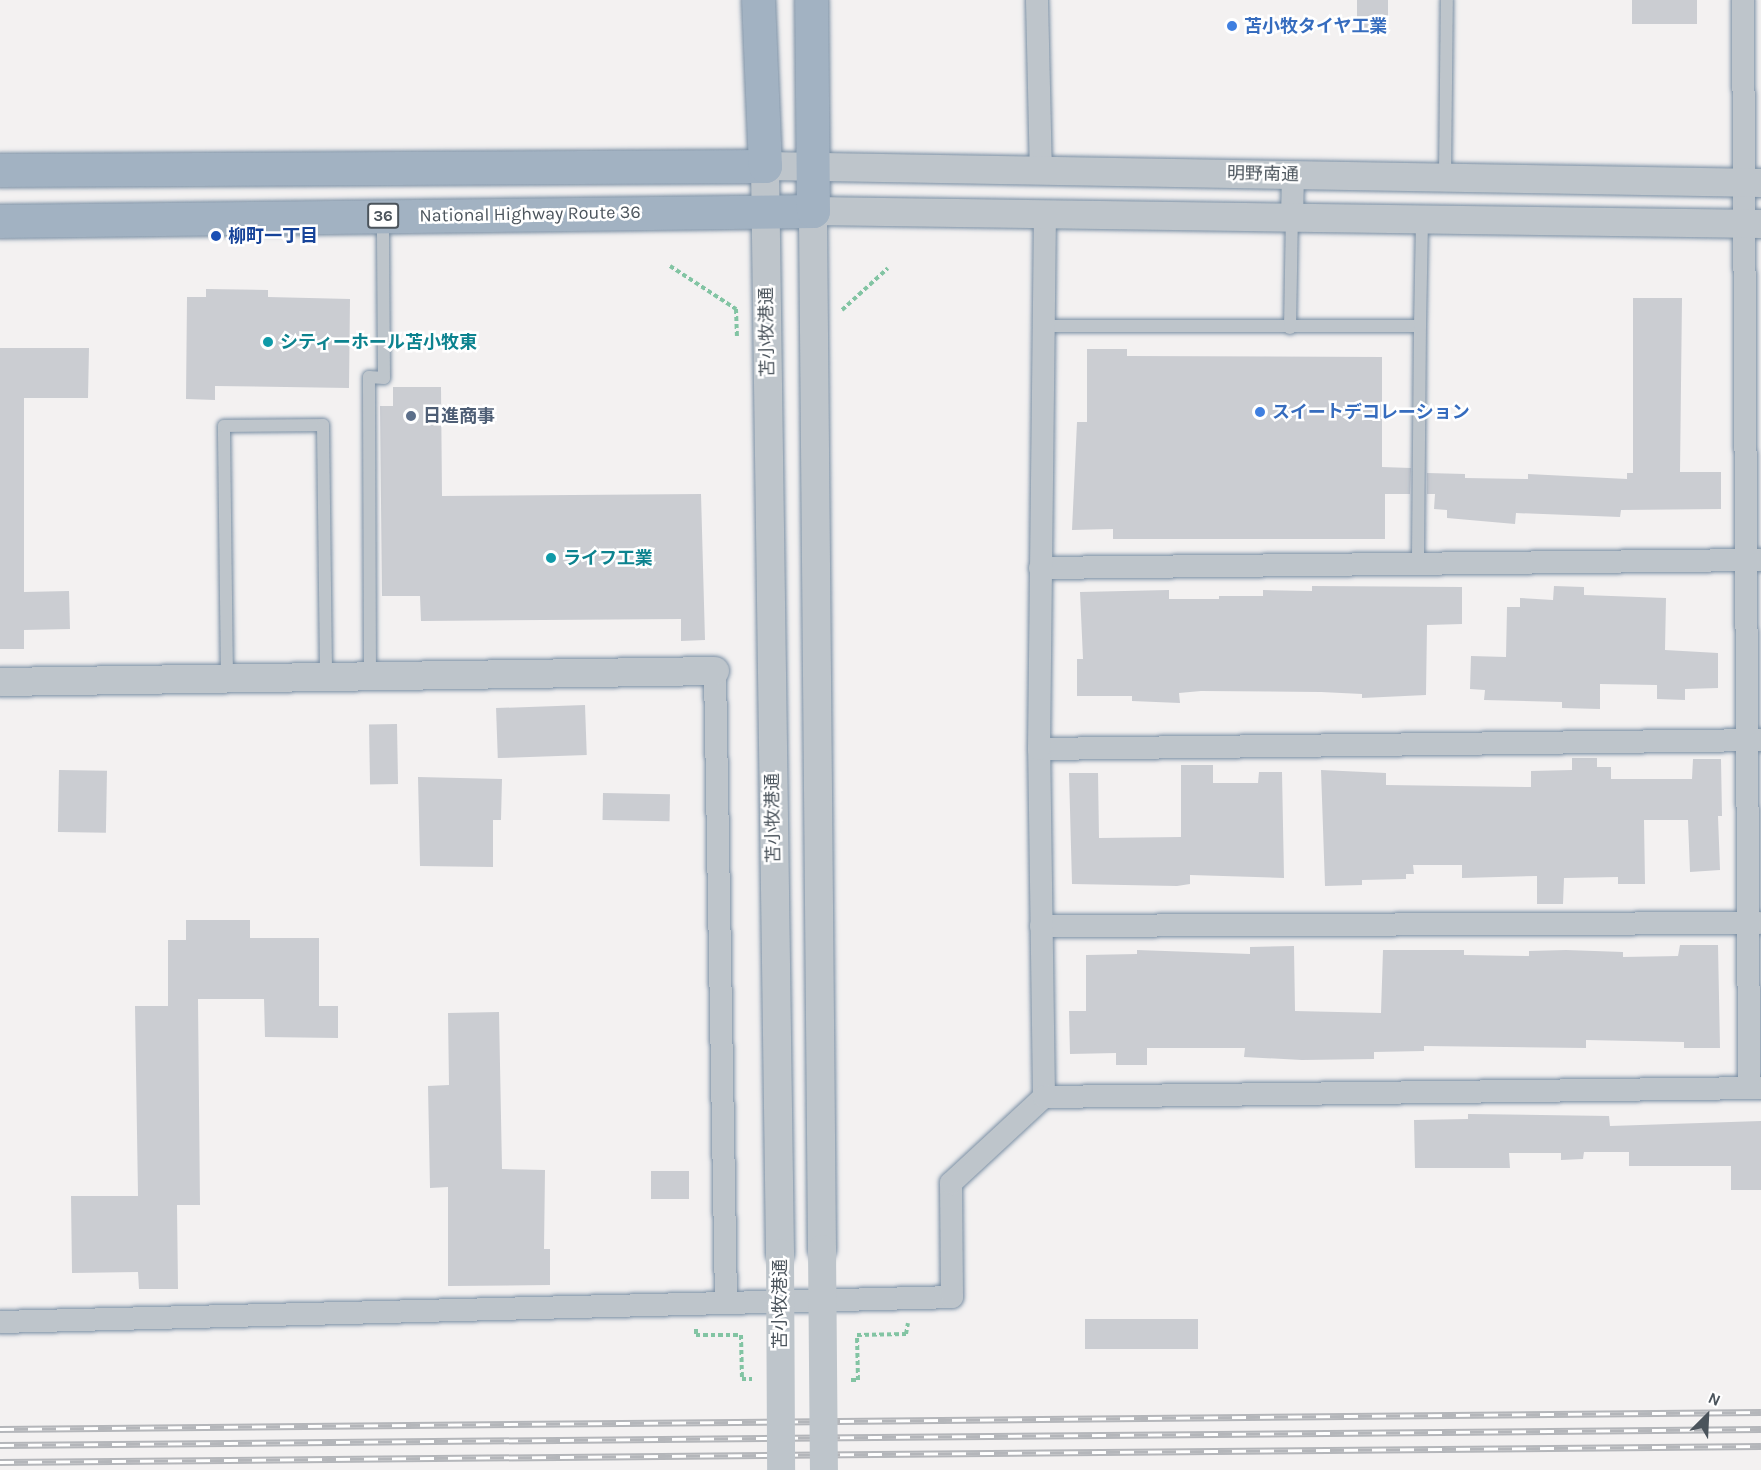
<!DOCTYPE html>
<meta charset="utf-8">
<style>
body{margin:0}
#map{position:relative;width:1761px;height:1470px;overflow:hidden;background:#f3f1f1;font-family:Karla,"Noto Sans JP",sans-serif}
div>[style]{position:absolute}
.building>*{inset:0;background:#cbcdd2;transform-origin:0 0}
.path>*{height:4px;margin-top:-2px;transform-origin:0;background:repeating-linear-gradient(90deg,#82c4a3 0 4.5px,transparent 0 7.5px)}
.roads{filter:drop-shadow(0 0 2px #7a8fa4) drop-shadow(0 0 2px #7a8fa4)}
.service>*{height:12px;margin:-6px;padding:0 6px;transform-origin:6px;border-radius:6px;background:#bec5cb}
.minor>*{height:22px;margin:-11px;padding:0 11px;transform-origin:11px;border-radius:11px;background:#bec5cb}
.tertiary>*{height:28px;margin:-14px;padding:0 14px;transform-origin:14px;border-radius:14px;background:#bec5cb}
.trunk>*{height:33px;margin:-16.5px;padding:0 16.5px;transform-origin:16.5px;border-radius:16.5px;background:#a2b2c2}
.rail>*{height:7px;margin-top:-3.5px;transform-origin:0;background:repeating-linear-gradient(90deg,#fff 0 14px,#b4b6ba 0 28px);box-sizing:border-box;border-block:2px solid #b4b6ba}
.tertiary-bridge>*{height:28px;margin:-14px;padding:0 14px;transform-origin:14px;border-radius:14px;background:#bec5cb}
.dots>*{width:16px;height:16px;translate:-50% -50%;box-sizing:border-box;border:3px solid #fff;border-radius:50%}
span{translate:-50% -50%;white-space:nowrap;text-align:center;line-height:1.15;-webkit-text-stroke:5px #fff;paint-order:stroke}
.shield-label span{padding:2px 4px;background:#fff;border:2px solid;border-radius:4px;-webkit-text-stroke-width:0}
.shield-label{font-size:16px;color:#4b545c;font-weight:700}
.shop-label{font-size:18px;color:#366cbe;font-weight:700}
.left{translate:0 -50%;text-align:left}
.street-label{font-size:18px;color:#4b545c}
.transit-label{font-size:18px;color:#164399;font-weight:700}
.culture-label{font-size:18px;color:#0d838f;font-weight:700}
.service-label{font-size:18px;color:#4e5e75;font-weight:700}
.north{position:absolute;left:1677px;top:1386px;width:60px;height:60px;-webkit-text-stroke:4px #fff;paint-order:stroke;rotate:24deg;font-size:16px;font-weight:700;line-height:24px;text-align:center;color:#4b545c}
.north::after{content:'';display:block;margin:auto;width:21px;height:27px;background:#4b545c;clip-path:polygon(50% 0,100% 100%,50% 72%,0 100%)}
</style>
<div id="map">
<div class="building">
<div style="left:1357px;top:0;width:31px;height:29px"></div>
<div style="left:1632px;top:0;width:65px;height:24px"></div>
<div style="clip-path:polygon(206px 289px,268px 290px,268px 297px,350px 299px,349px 388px,215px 386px,215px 400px,186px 399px,187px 297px,206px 297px)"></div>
<div style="clip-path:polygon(1633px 298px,1682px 298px,1680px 472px,1721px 472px,1721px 509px,1621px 510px,1620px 517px,1516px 513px,1515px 524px,1447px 518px,1447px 510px,1434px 509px,1435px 494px,1427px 494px,1427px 473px,1465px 474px,1465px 478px,1528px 479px,1528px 474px,1627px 479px,1627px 473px,1633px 473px)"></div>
<div style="clip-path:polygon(0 348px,89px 348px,88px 398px,24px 398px,24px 592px,69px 591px,70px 629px,24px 630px,24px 649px,0 649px)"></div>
<div style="clip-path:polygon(1087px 349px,1127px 349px,1127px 356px,1382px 357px,1382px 467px,1411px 468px,1410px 494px,1385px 494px,1385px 539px,1113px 539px,1113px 529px,1072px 530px,1077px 422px,1087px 422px)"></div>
<div style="clip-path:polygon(393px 387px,441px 387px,442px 496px,701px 494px,705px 640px,681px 641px,681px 619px,421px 621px,420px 596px,382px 596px,380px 406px,393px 406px)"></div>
<div style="clip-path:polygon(1312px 586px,1462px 587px,1462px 624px,1427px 625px,1426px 695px,1362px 698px,1362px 694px,1321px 692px,1201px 691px,1179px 693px,1180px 703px,1132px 701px,1132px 696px,1077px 696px,1077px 659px,1083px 659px,1080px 592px,1169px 590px,1169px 599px,1219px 599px,1219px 596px,1263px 596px,1263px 590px,1312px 591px)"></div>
<div style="clip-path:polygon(1554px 586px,1584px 587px,1584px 595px,1666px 598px,1665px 650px,1718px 653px,1718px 688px,1685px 689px,1685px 700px,1657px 699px,1657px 685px,1600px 684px,1600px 709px,1562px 708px,1562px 702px,1484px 700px,1485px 690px,1470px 689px,1471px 656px,1506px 657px,1507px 607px,1520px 607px,1520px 598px,1553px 600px)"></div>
<div style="left:585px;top:705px;width:50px;height:89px;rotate:88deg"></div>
<div style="left:397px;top:724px;width:60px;height:28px;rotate:89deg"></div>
<div style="clip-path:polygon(1572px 758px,1597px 758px,1597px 767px,1611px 767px,1611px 779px,1692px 779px,1693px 759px,1721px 759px,1722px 816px,1718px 816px,1720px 870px,1690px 872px,1688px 820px,1644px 820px,1645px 884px,1618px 884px,1618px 877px,1564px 878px,1563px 904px,1537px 904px,1537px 876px,1462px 878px,1462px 865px,1413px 865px,1414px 874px,1406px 874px,1406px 879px,1362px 880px,1362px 885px,1325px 886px,1321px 770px,1386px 773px,1386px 785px,1531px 787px,1531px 771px,1572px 770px)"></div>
<div style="clip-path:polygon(1181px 765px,1213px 765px,1213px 783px,1258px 783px,1259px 772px,1282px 772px,1284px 878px,1190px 875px,1190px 884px,1177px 886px,1072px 884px,1069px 773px,1098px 773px,1099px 838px,1181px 837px)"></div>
<div style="left:59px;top:770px;width:48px;height:62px;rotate:1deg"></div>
<div style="clip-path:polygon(418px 777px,502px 779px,501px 820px,493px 820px,493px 867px,420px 866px)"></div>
<div style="left:603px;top:793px;width:67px;height:27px;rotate:1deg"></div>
<div style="clip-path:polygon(186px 920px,250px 920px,250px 938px,319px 938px,319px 1006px,338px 1006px,338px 1038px,265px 1037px,264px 999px,198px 999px,200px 1205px,177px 1205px,178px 1289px,139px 1289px,138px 1272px,72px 1273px,71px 1196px,138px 1196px,135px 1006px,168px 1006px,168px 940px,186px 940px)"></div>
<div style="clip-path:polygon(1680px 945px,1718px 945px,1720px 1048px,1684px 1048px,1684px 1042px,1586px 1040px,1586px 1048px,1424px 1046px,1424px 1051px,1374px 1052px,1374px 1059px,1302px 1060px,1244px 1057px,1245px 1048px,1147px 1048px,1147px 1065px,1116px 1065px,1116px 1053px,1070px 1054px,1069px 1011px,1086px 1011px,1086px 955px,1137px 954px,1137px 950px,1250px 954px,1250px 947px,1294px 946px,1295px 1011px,1381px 1013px,1383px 950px,1464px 950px,1464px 955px,1529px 956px,1529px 951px,1566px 950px,1623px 952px,1623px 957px,1678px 956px)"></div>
<div style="clip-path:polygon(499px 1012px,502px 1169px,545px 1170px,544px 1249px,550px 1249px,550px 1285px,448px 1286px,448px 1187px,430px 1188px,428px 1086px,449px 1085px,448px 1013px)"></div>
<div style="clip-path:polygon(1468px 1114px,1609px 1116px,1610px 1126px,1761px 1121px,1761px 1190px,1731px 1190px,1731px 1166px,1629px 1166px,1629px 1152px,1584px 1152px,1583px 1159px,1561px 1160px,1561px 1153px,1509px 1153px,1510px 1168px,1415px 1168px,1414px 1120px,1468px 1119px)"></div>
<div style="left:651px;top:1171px;width:38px;height:28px"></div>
<div style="left:1198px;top:1319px;width:30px;height:113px;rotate:90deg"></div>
</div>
<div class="path">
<div style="left:670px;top:266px;width:79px;rotate:33.1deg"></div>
<div style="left:736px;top:309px;width:29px;rotate:88deg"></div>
<div style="left:842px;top:310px;width:62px;rotate:-42.4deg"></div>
<div style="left:696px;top:1329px;width:6px;rotate:90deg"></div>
<div style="left:696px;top:1335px;width:45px"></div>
<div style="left:741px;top:1335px;width:44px;rotate:88.7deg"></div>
<div style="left:742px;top:1379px;width:10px"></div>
<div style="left:851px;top:1380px;width:7px"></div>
<div style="left:858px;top:1380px;width:45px;rotate:-91.3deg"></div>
<div style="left:857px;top:1335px;width:49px;rotate:-1.2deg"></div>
<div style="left:906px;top:1334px;width:11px;rotate:-80deg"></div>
</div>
<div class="roads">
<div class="service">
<div style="left:1445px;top:177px;width:177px;rotate:-89.4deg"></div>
<div style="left:1043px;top:326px;width:377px"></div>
<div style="left:1420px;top:326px;width:238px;rotate:90.5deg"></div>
<div style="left:1420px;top:326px;width:104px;rotate:-88.9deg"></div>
<div style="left:1290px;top:328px;width:110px;rotate:-89deg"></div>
<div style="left:370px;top:677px;width:300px;rotate:-90.2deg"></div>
<div style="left:369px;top:377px;width:15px;rotate:4deg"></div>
<div style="left:384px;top:378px;width:162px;rotate:-90.4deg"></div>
<div style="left:227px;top:679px;width:253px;rotate:-90.7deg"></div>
<div style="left:224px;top:426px;width:99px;rotate:-0.6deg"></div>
<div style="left:323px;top:425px;width:252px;rotate:89.3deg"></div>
</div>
<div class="minor">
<div style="left:1037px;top:0;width:171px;rotate:88.7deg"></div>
<div style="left:1743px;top:0;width:1088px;rotate:89.68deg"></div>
<div style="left:1292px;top:218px;width:44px;rotate:-88.7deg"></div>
<div style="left:1040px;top:568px;width:721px;rotate:-0.64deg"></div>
<div style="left:715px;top:671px;width:632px;rotate:89deg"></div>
<div style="left:1039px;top:749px;width:722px;rotate:-0.71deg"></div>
<div style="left:1041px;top:926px;width:718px;rotate:-0.24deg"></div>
<div style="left:1044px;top:1097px;width:348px;rotate:-90.8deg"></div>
<div style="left:1039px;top:749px;width:534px;rotate:-89.36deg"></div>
<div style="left:0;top:1322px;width:952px;rotate:-1.5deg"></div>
<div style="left:952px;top:1297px;width:114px;rotate:-90.5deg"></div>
<div style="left:951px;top:1183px;width:127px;rotate:-42.8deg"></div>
<div style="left:1044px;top:1097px;width:717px;rotate:-0.72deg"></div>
</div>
<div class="tertiary">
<div style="left:0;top:682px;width:715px;rotate:-0.88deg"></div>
<div style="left:822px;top:1249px;width:1038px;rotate:-90.5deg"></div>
<div style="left:813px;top:211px;width:948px;rotate:0.79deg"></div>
<div style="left:780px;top:1253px;width:1087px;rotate:-90.79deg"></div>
<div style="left:765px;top:166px;width:996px;rotate:0.98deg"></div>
</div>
<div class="trunk">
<div style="left:0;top:170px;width:765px;rotate:-0.3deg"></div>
<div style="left:765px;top:166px;width:166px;rotate:-92.4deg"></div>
<div style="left:0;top:221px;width:813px;rotate:-0.7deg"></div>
<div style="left:813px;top:211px;width:211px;rotate:-90.5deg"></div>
</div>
</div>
<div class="rail">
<div style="left:0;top:1429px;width:1761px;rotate:-0.55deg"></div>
<div style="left:0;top:1445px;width:1761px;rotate:-0.52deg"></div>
<div style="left:0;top:1462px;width:1761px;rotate:-0.52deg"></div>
</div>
<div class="tertiary-bridge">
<div style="left:822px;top:1249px;width:221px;rotate:89.5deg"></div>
<div style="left:780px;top:1253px;width:217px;rotate:89.7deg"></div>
</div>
<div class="dots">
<div style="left:1232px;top:26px;background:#3f7fe0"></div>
<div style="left:216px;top:236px;background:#1a4fb4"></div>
<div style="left:268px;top:342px;background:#0f9aa8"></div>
<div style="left:1260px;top:412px;background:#3f7fe0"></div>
<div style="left:411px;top:416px;background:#5c6f8a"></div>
<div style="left:551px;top:558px;background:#0f9aa8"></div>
</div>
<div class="shield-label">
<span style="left:383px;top:216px">36</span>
</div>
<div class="shop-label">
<span class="left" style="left:1244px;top:26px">苫小牧タイヤ工業</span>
<span class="left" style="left:1272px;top:412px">スイートデコレーション</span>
</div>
<div class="street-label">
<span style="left:1263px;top:174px;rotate:1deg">明野南通</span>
<span style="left:530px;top:214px;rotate:-1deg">National Highway Route 36</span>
<span style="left:767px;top:332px;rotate:-91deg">苫小牧港通</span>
<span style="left:773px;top:818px;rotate:-91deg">苫小牧港通</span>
<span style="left:780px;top:1304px;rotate:-90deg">苫小牧港通</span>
</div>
<div class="transit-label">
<span class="left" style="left:228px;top:236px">柳町一丁目</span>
</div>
<div class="culture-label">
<span class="left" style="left:280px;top:342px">シティーホール苫小牧東</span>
<span class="left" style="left:563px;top:558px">ライフ工業</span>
</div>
<div class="service-label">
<span class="left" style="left:423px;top:416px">日進商事</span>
</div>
<div class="north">N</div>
</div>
